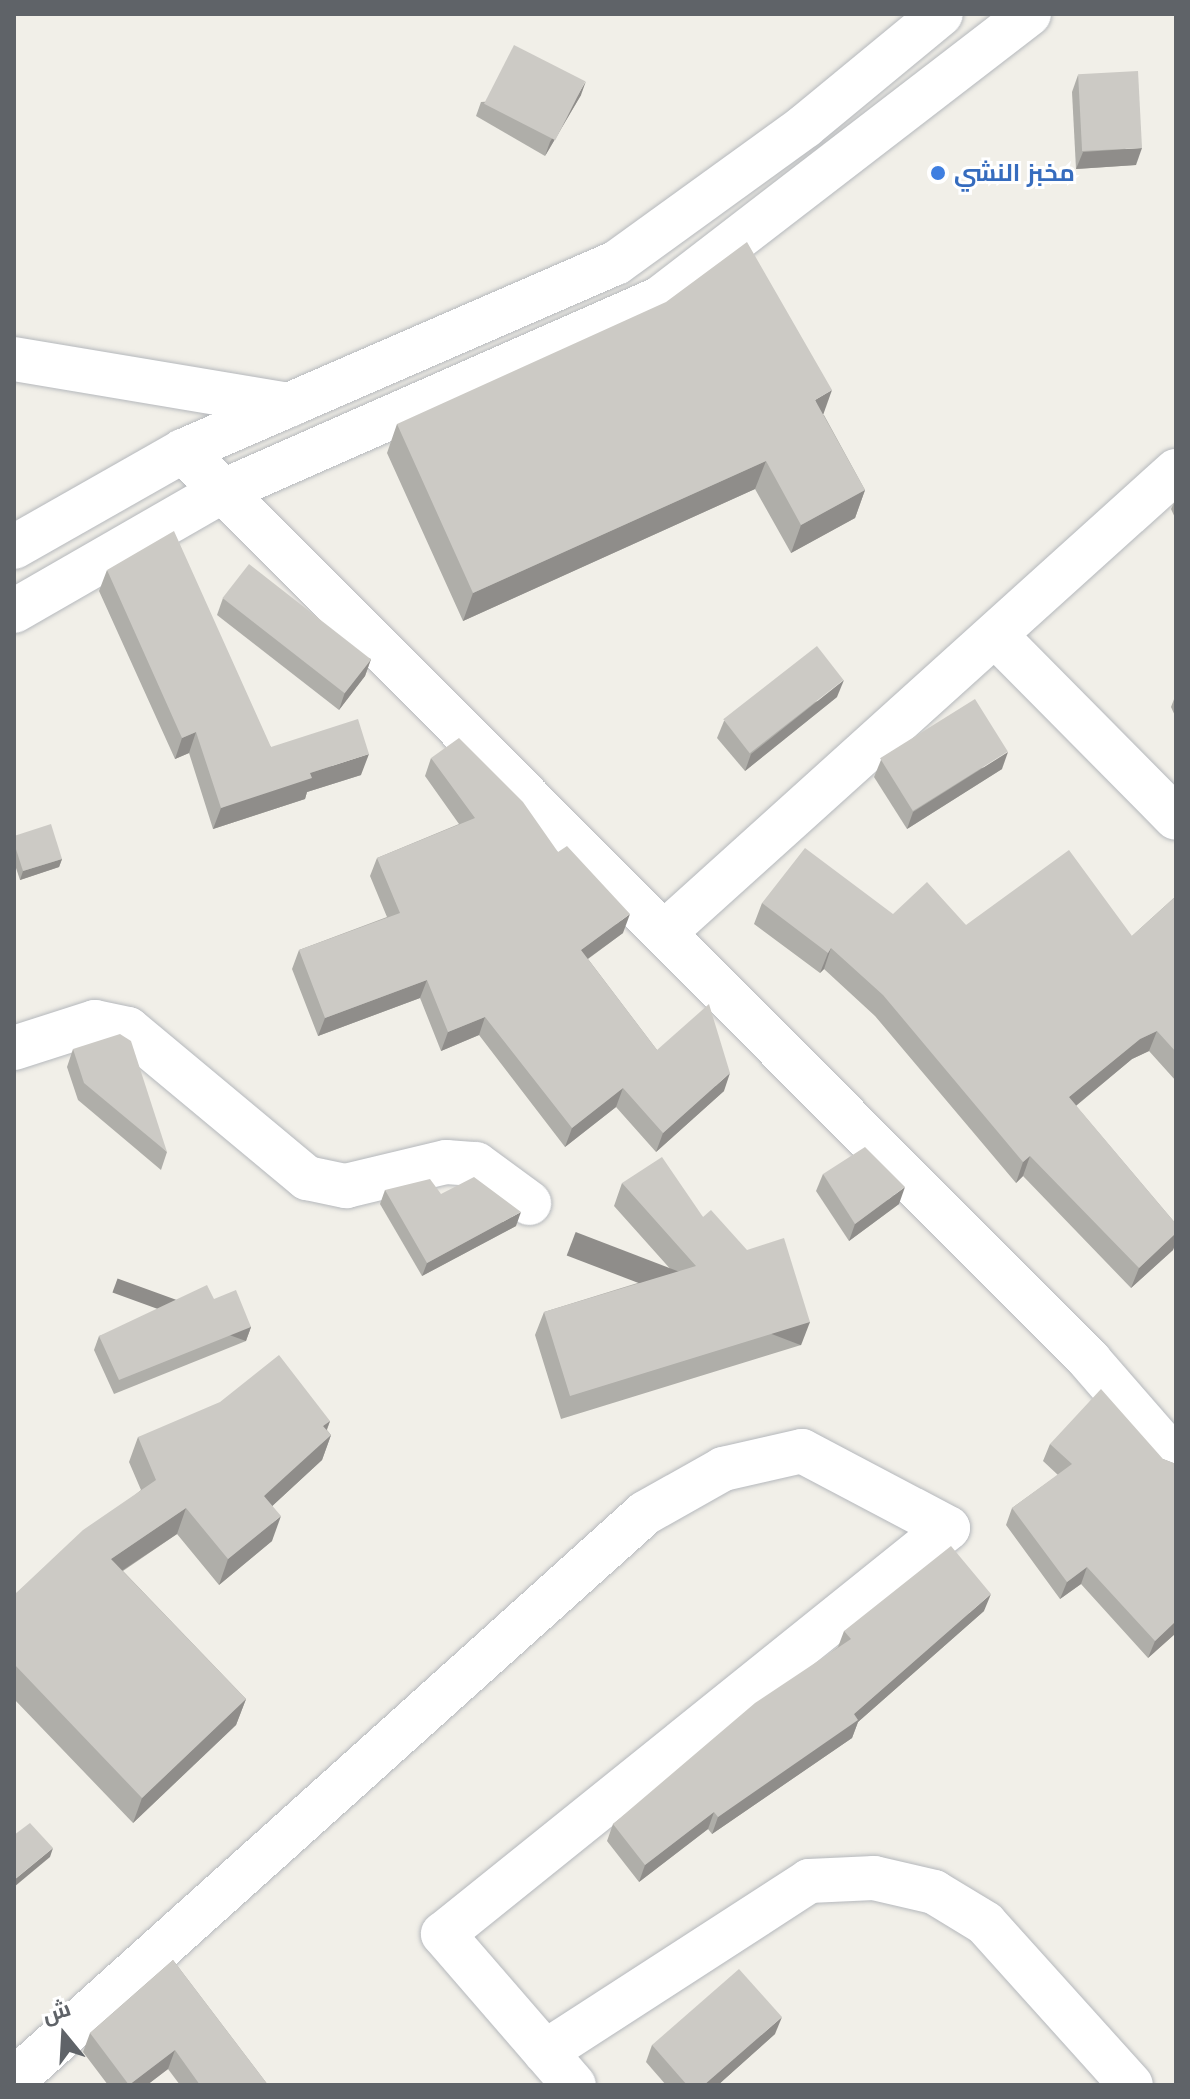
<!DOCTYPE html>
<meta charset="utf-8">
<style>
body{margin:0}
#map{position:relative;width:1190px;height:2099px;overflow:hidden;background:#f1efe8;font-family:Helvetica,Cairo,sans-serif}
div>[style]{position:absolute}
.roads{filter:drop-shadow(0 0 2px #b5b8bc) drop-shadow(0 0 2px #b5b8bc)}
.minor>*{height:44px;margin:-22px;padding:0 22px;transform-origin:22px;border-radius:22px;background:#fff}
.wall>*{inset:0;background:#afaea9}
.shaded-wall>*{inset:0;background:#8f8d8a;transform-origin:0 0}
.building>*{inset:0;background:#cccac5;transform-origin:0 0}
.dots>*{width:22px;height:22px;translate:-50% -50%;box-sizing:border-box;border:4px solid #fff;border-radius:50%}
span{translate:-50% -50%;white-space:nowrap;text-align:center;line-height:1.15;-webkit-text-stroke:6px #fff;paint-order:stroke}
.shop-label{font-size:24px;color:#366cbe;font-weight:700}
.left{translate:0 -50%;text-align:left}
.frame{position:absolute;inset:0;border:16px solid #5f6368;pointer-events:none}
.north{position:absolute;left:24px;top:1995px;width:80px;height:80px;-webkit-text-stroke:6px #fff;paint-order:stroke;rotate:342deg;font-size:22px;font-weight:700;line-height:32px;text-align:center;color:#5f6368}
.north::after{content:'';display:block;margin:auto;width:28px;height:36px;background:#5f6368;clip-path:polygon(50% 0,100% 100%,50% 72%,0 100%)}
</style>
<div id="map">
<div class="roads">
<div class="minor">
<div style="left:14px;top:359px;width:279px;rotate:9.5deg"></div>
<div style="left:183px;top:451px;width:1285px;rotate:45.09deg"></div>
<div style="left:1090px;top:1361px;width:131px;rotate:49deg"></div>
<div style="left:14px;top:547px;width:194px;rotate:-29.6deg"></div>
<div style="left:183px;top:451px;width:472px;rotate:-23.5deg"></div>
<div style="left:616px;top:263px;width:233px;rotate:-35.9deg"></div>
<div style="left:805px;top:126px;width:176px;rotate:-39.5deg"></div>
<div style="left:14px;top:611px;width:239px;rotate:-29.9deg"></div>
<div style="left:221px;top:492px;width:479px;rotate:-23.8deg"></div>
<div style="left:659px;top:299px;width:467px;rotate:-37.6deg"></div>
<div style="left:995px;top:635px;width:257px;rotate:45.3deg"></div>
<div style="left:665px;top:932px;width:688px;rotate:-42.06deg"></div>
<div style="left:14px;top:1048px;width:85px;rotate:-17.8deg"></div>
<div style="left:95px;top:1022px;width:34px;rotate:12deg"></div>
<div style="left:128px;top:1029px;width:233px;rotate:39.8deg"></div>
<div style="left:307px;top:1178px;width:40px;rotate:12deg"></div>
<div style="left:346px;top:1186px;width:103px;rotate:-13.5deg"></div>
<div style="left:446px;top:1162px;width:30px;rotate:4deg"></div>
<div style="left:476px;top:1164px;width:66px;rotate:36.3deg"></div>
<div style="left:545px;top:2052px;width:315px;rotate:-32.9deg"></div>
<div style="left:809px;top:1881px;width:65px;rotate:-2.6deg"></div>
<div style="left:874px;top:1878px;width:62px;rotate:13.1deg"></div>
<div style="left:934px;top:1892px;width:60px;rotate:31.3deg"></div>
<div style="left:985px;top:1923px;width:218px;rotate:48deg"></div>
<div style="left:14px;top:2080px;width:848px;rotate:-41.94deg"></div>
<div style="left:645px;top:1513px;width:90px;rotate:-29.4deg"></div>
<div style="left:723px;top:1469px;width:81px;rotate:-12.8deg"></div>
<div style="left:802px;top:1451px;width:165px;rotate:27.8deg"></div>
<div style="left:948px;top:1528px;width:648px;rotate:141.2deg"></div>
<div style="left:443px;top:1934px;width:200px;rotate:49.1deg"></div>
</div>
</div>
<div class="wall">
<div style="clip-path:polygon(1078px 75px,1136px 165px,1076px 169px,1072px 92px)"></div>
<div style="clip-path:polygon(581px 95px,545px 156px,476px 116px,481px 102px)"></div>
<div style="clip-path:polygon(824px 415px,865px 490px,855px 518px,791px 553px,755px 489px,463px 621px,387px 453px,397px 424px)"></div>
<div style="clip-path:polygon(1176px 499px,1176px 520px,1171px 509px)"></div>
<div style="clip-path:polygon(107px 570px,271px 747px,361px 775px,307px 792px,305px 799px,213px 829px,189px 753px,175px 759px,99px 591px)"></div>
<div style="clip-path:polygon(223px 598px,371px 659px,365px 676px,339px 710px,217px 615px)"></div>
<div style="clip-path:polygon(1176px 694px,1176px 718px,1171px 707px)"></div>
<div style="clip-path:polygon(837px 697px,745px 771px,717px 738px,724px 721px)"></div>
<div style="clip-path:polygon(431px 758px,558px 852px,623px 933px,588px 959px,657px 1050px,724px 1091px,656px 1152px,616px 1107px,565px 1147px,479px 1035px,441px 1051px,420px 998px,318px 1036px,292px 969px,299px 950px,387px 917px,370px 876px,377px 858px,459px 824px,425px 776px)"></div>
<div style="clip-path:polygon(881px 760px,1002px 769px,907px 829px,874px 777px)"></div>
<div style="clip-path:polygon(14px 836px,62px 859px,59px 867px,20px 880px,14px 862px)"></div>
<div style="clip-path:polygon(1176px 896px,1176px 1081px,1149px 1051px,1132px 1059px,1076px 1106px,1176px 1224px,1176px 1242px,1173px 1250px,1131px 1288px,1023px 1176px,1016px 1183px,875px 1016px,824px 969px,820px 973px,754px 924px,762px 903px,893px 914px,966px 925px,1132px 936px)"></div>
<div style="clip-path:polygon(73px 1049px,167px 1152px,161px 1170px,78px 1100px,67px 1067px)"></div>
<div style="clip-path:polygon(823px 1174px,899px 1204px,849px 1241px,816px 1191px)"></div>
<div style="clip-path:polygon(622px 1183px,703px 1217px,801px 1345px,561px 1419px,535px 1335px,544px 1312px,673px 1272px,614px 1206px)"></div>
<div style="clip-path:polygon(385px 1190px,516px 1226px,422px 1276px,380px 1204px)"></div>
<div style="clip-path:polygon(214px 1299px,251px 1327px,246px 1341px,114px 1394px,94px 1350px,99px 1336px)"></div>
<div style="clip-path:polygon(330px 1421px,327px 1430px,331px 1435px,322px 1460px,272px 1506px,272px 1541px,219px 1585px,177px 1534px,123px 1571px,246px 1699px,236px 1725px,133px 1823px,14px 1699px,14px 1595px,141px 1490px,129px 1462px,138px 1437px)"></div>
<div style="clip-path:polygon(1050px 1444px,1163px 1459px,1176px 1464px,1176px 1633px,1148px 1658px,1081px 1584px,1060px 1599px,1006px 1525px,1012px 1508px,1058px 1475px,1043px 1461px)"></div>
<div style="clip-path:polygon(984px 1611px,858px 1722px,852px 1738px,712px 1834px,708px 1829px,639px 1882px,607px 1841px,613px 1824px,838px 1647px,844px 1631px)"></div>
<div style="clip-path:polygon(173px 1960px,268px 2085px,180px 2085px,168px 2069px,147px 2085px,108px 2085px,83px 2052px,90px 2033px)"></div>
<div style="clip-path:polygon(775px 2034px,718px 2085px,666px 2085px,646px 2062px,652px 2045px)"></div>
</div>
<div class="shaded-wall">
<div style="clip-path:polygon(586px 81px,581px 95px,545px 156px,550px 142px)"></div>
<div style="clip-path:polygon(1142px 148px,1136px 165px,1076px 169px,1083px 152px)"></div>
<div style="clip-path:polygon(832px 390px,822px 418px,815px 400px)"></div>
<div style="clip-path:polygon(766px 461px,755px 489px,463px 621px,473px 593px)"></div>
<div style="clip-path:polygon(865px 490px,855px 518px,791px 553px,801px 525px)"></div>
<div style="clip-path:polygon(371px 659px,365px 676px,339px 710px,345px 692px)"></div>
<div style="clip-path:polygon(844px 680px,837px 697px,745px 771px,751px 754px)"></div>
<div style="clip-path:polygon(196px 732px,189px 753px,175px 759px,182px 738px)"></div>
<div style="clip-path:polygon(1008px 752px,1002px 769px,907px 829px,913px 812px)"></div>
<div style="clip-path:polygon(369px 754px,361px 775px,307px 792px,305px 799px,213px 829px,221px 808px,310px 773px)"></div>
<div style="clip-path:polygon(62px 859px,59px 867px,20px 880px,23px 871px)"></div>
<div style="clip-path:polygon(630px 914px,623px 933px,575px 968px,581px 950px)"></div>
<div style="clip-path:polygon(831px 948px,824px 969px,820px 973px,828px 953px)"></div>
<div style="clip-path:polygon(427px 980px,420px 998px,318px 1036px,325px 1018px)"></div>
<div style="clip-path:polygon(485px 1017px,479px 1035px,441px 1051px,448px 1032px)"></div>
<div style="clip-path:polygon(1157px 1031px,1149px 1051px,1132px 1059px,1061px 1118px,1069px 1097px,1140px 1039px)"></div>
<div style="clip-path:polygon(730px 1073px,724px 1091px,656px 1152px,663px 1133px)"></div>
<div style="clip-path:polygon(623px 1088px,616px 1107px,565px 1147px,572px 1128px)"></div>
<div style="clip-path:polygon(1030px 1156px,1023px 1176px,1016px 1183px,1023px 1162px)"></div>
<div style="clip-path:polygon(905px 1187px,899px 1204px,849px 1241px,855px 1224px)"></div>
<div style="clip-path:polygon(521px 1212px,516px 1226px,422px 1276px,427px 1263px)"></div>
<div style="clip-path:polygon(1176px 1233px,1176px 1242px,1173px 1250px,1131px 1288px,1139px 1268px)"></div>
<div style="left:810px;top:1322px;width:25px;height:251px;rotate:111deg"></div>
<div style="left:251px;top:1327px;width:15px;height:142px;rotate:110deg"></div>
<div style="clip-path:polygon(330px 1421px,321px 1444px,331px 1435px,322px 1460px,255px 1522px,264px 1496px,323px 1426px)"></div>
<div style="clip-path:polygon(186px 1508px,177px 1534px,102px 1584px,111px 1559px)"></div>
<div style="clip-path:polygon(281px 1516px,272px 1541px,219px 1585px,228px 1559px)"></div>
<div style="clip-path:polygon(1087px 1567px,1081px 1584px,1060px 1599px,1067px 1582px)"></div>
<div style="clip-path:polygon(991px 1594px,984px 1611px,858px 1722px,852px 1738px,712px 1834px,718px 1817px,854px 1714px)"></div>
<div style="clip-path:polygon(1176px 1621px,1176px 1633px,1148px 1658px,1155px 1641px)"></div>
<div style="clip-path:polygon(246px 1699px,236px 1725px,133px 1823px,142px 1798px)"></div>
<div style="clip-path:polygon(714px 1812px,708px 1829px,639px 1882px,645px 1865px)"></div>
<div style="clip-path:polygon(53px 1848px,50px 1857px,14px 1887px,14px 1880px)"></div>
<div style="clip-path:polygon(782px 2017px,775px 2034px,718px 2085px,704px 2085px)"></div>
<div style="clip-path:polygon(175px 2050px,168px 2069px,147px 2085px,129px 2085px)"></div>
</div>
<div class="building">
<div style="left:514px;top:45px;width:80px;height:66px;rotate:27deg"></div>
<div style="left:1138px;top:71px;width:77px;height:60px;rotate:87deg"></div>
<div style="clip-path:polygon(747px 242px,832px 390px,815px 400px,865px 490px,801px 525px,766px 461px,473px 593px,397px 424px,666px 302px)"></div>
<div style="clip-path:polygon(174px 531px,271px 747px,358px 719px,369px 754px,310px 773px,312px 778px,221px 808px,196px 732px,182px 738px,107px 570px)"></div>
<div style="left:249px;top:564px;width:155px;height:43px;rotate:38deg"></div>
<div style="left:817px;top:646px;width:43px;height:119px;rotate:52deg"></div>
<div style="left:975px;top:699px;width:62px;height:112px;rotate:58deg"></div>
<div style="clip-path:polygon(459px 738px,523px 802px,558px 852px,567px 846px,630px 914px,581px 950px,657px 1050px,709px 1004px,730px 1073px,663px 1133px,623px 1088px,572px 1128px,485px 1017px,448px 1032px,427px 980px,325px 1018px,299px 950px,400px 913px,377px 858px,475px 818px,431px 758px)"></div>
<div style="clip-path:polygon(51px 824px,62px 859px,23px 871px,14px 843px,14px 836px)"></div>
<div style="clip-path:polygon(805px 848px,893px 914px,927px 882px,966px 925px,1069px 850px,1132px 936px,1176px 896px,1176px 1052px,1157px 1031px,1140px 1039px,1069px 1097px,1176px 1224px,1176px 1233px,1139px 1268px,1030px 1156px,1023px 1162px,883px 995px,831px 948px,828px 953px,762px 903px)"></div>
<div style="clip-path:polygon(120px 1034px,131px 1041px,167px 1152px,84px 1083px,73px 1049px)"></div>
<div style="clip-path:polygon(865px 1147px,905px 1187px,855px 1224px,823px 1174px)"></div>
<div style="clip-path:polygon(662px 1157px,703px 1217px,711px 1210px,747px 1250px,784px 1238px,810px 1322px,570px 1396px,544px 1312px,696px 1266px,622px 1183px)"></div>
<div style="clip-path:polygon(474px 1177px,521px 1212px,427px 1263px,385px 1190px,430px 1179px,441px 1194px)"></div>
<div style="clip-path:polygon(207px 1285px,214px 1299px,236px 1290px,251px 1327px,119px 1380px,99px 1336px)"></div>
<div style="clip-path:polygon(279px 1355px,330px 1421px,323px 1426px,331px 1435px,264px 1496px,281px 1516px,228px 1559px,186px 1508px,111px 1559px,246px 1699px,142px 1798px,14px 1664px,14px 1595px,83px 1530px,156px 1480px,138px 1437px,220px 1402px)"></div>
<div style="clip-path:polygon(1101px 1389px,1163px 1459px,1176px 1464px,1176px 1621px,1155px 1641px,1087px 1567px,1067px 1582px,1012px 1508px,1072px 1464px,1050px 1444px)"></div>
<div style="clip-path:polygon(951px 1546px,991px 1594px,854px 1714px,858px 1720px,718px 1817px,714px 1812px,645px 1865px,613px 1824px,755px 1703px,851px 1639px,844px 1631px)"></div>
<div style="clip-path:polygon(30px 1823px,53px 1848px,14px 1880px,14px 1835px)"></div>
<div style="clip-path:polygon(173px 1960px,268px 2085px,200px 2085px,175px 2050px,129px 2085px,90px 2033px)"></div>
<div style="clip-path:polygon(739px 1969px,782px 2017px,704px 2085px,687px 2085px,652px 2045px)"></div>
</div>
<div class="dots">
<div style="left:938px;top:173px;background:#3f7fe0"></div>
</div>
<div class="shop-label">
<span class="left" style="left:954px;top:173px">مخبز النشي</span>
</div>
<div class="frame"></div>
<div class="north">ش</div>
</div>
